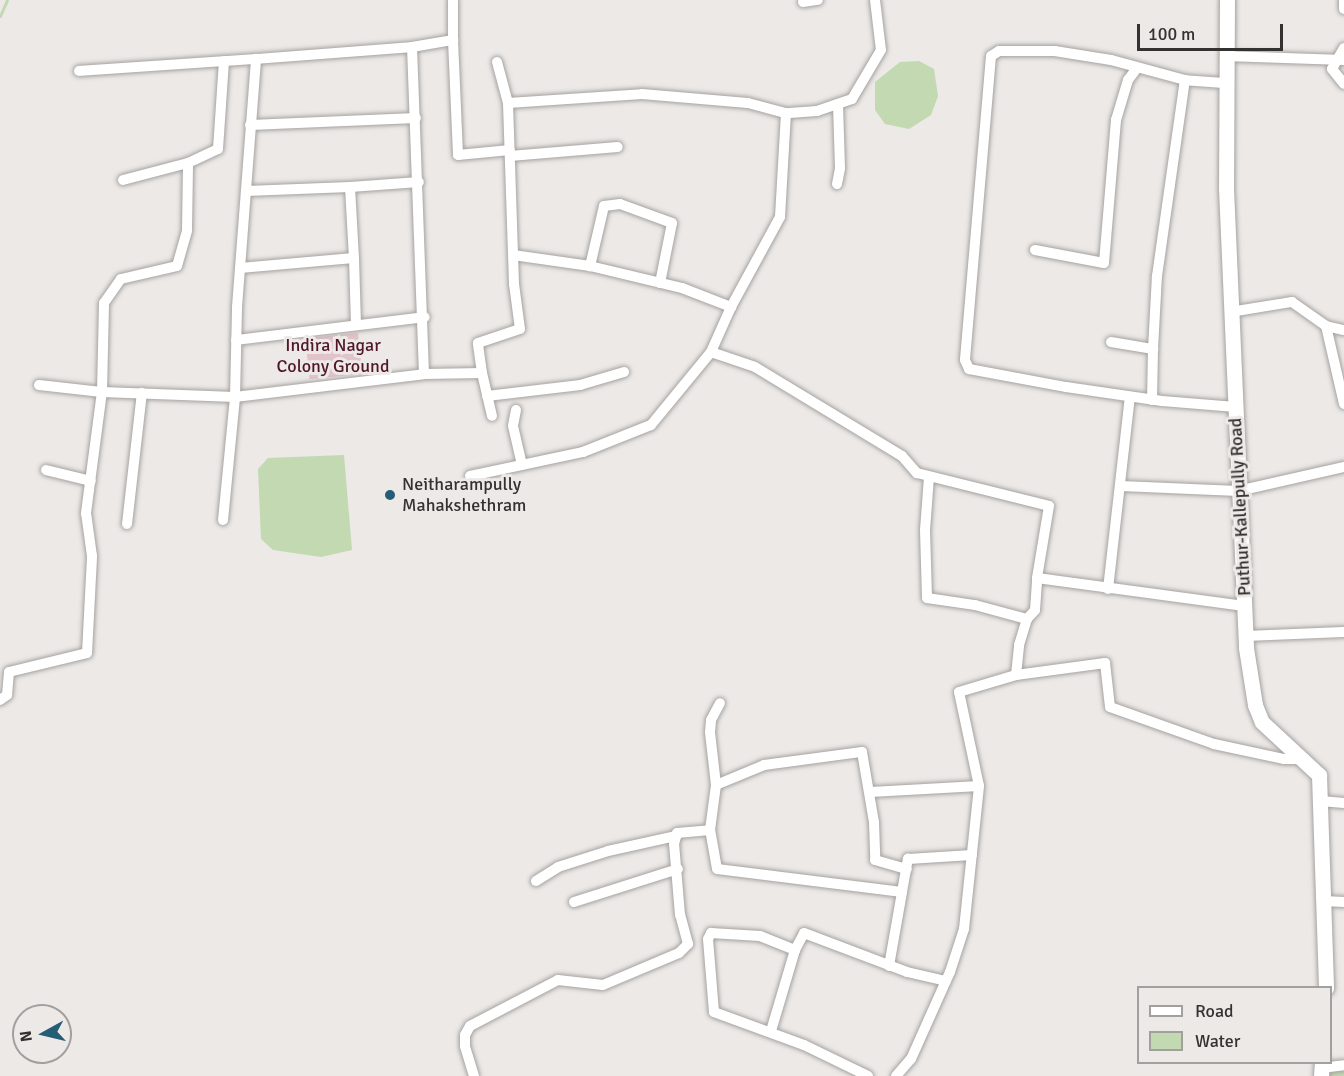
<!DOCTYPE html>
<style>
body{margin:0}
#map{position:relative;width:1344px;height:1076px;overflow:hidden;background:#ece9e7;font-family:Signika,sans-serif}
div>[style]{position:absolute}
.green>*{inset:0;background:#e3c3ca;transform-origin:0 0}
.water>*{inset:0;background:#c2d9b1}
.stream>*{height:3px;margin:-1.5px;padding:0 1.5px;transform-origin:1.5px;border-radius:1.5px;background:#c2d9b1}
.canal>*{height:10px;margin:-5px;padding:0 5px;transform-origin:5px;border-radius:5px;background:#c2d9b1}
.roads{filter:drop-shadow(0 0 2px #a5a2a0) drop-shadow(0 0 2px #a5a2a0)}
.minor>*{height:10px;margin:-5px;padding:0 5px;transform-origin:5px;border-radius:5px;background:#fff}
.secondary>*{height:15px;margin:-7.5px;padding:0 7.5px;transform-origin:7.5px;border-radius:7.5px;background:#fff}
.dots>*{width:16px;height:16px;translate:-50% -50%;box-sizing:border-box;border:3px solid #ece9e7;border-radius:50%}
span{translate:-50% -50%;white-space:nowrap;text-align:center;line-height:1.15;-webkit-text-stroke:6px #ece9e7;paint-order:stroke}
.park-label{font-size:18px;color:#50162a}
.poi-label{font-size:18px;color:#333231}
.left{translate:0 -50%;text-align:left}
.street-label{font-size:18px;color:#333231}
.legend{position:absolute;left:1137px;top:986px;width:195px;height:78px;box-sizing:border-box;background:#ece9e7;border:2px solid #a2a09e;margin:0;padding:8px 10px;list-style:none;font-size:18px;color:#333231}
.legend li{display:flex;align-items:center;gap:12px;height:30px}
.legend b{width:30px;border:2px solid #a2a09e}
.north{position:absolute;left:12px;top:1004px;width:60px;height:60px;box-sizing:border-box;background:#ece9e7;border:2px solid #a2a09e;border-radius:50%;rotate:262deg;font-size:16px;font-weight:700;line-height:24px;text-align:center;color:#333231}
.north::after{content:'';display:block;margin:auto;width:21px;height:27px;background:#235d76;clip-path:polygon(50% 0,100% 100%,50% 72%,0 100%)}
.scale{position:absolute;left:1137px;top:24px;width:146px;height:27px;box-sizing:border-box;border:3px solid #333231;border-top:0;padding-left:8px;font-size:18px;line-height:21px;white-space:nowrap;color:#333231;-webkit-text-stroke:4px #ece9e7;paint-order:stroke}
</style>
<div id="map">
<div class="green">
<div style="left:358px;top:333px;width:41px;height:53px;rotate:84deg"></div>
</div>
<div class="water">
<div style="clip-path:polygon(919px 61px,934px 69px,938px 96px,931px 115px,909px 129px,885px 124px,875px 110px,875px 82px,900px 62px)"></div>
<div style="clip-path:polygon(344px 455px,352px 550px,321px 557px,273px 550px,261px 539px,258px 469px,268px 458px)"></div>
</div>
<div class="stream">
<div style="left:0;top:16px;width:17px;rotate:-66deg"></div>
</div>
<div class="canal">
<div style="left:1331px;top:1076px;width:13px;rotate:-9deg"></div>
</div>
<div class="roads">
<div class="minor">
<div style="left:875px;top:0;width:50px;rotate:83.2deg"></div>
<div style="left:881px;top:50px;width:57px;rotate:120.6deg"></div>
<div style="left:852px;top:99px;width:37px;rotate:161deg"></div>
<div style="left:817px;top:111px;width:31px;rotate:176deg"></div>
<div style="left:786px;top:113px;width:104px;rotate:93.3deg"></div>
<div style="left:780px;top:217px;width:102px;rotate:118.6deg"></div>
<div style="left:731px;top:307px;width:49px;rotate:114deg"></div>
<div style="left:711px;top:352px;width:46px;rotate:18.8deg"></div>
<div style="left:755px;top:367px;width:172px;rotate:31.2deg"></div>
<div style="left:902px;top:456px;width:23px;rotate:49deg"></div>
<div style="left:917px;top:473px;width:136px;rotate:14deg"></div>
<div style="left:1049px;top:506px;width:73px;rotate:99.5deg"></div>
<div style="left:1037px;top:578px;width:209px;rotate:7.7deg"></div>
<div style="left:1344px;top:0;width:9px;rotate:90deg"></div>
<div style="left:803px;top:2px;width:15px;rotate:-8deg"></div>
<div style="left:453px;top:40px;width:115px;rotate:87.5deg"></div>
<div style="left:458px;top:155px;width:52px;rotate:-5.5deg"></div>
<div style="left:1344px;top:48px;width:24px;rotate:120deg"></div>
<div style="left:1332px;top:69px;width:19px;rotate:51deg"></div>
<div style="left:1225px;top:56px;width:119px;rotate:1.9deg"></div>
<div style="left:497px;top:62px;width:42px;rotate:75deg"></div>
<div style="left:508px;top:103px;width:134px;rotate:-3.8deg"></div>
<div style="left:642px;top:94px;width:106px;rotate:4.9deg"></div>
<div style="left:748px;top:103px;width:39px;rotate:15deg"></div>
<div style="left:79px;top:71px;width:177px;rotate:-3.9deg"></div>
<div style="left:1224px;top:83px;width:39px;rotate:-176deg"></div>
<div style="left:1185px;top:80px;width:77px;rotate:-164.9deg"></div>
<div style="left:1111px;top:60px;width:57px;rotate:-170.9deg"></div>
<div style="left:1055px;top:51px;width:56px;rotate:180deg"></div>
<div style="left:999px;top:51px;width:9px;rotate:148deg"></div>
<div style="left:991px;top:56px;width:305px;rotate:94.9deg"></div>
<div style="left:965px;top:360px;width:10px;rotate:66deg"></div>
<div style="left:969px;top:369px;width:99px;rotate:10.5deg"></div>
<div style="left:1066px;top:387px;width:97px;rotate:8.3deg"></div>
<div style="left:1162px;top:401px;width:74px;rotate:4.6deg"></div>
<div style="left:250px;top:125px;width:166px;rotate:-2.4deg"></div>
<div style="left:510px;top:156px;width:108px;rotate:-4.8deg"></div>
<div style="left:123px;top:180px;width:67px;rotate:-14.7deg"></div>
<div style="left:188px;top:163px;width:33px;rotate:-25deg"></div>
<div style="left:218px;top:149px;width:88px;rotate:-86.1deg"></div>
<div style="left:837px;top:184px;width:16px;rotate:-79deg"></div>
<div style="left:840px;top:168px;width:64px;rotate:-91.8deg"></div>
<div style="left:350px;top:187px;width:69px;rotate:-4.1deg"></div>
<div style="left:246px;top:191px;width:104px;rotate:-2.2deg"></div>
<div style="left:350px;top:187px;width:71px;rotate:86.8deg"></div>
<div style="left:1035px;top:250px;width:70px;rotate:10.7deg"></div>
<div style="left:1104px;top:263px;width:144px;rotate:-85.2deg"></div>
<div style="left:1116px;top:120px;width:42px;rotate:-73.3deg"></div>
<div style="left:1128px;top:80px;width:15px;rotate:-53deg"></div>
<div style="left:513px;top:255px;width:78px;rotate:8.1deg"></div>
<div style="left:240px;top:268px;width:114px;rotate:-5deg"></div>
<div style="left:354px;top:258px;width:67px;rotate:88.3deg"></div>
<div style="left:660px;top:283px;width:61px;rotate:-78.7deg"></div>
<div style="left:672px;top:223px;width:55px;rotate:-159.9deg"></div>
<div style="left:620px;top:204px;width:16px;rotate:173deg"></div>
<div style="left:604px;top:206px;width:62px;rotate:103.1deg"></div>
<div style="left:590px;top:266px;width:95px;rotate:13.4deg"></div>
<div style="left:682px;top:288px;width:53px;rotate:21.2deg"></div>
<div style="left:1230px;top:312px;width:63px;rotate:-9.2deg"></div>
<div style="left:1292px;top:302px;width:42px;rotate:35.2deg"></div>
<div style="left:1326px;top:326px;width:18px;rotate:13deg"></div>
<div style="left:1326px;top:326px;width:80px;rotate:77deg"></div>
<div style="left:236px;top:340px;width:190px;rotate:-6.9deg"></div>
<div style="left:1111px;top:342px;width:43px;rotate:9.5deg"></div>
<div style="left:1153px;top:349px;width:51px;rotate:91.1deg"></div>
<div style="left:1153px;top:349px;width:73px;rotate:-86.9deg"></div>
<div style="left:1157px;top:276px;width:198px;rotate:-81.9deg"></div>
<div style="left:482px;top:373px;width:44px;rotate:76.9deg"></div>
<div style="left:424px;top:374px;width:58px;rotate:-1deg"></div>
<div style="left:482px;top:373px;width:30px;rotate:-98deg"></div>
<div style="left:478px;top:343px;width:44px;rotate:-18.4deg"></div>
<div style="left:520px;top:329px;width:45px;rotate:-97.6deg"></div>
<div style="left:514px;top:284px;width:181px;rotate:-91.9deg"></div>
<div style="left:39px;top:385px;width:63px;rotate:6.3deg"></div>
<div style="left:102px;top:392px;width:89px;rotate:-88.7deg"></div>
<div style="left:104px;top:303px;width:29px;rotate:-55deg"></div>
<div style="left:121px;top:279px;width:57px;rotate:-13.1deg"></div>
<div style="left:177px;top:266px;width:37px;rotate:-74deg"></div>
<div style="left:187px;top:230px;width:67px;rotate:-89.1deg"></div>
<div style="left:487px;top:396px;width:94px;rotate:-6.7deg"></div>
<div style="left:580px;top:385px;width:46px;rotate:-16.5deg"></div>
<div style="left:516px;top:410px;width:16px;rotate:101deg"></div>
<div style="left:513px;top:426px;width:40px;rotate:77deg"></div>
<div style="left:46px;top:470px;width:46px;rotate:13.7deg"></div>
<div style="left:470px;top:476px;width:116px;rotate:-12deg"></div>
<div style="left:583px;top:452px;width:73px;rotate:-21.7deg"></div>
<div style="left:651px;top:425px;width:94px;rotate:-50.6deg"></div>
<div style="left:929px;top:477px;width:53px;rotate:94.3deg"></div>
<div style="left:925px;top:530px;width:68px;rotate:88.3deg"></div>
<div style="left:927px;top:598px;width:49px;rotate:8.3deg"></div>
<div style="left:975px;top:605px;width:54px;rotate:15.1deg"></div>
<div style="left:1121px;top:486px;width:117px;rotate:2.4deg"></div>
<div style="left:1238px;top:491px;width:109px;rotate:-12.8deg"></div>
<div style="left:223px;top:520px;width:124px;rotate:-84.4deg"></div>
<div style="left:235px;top:397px;width:90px;rotate:-88.7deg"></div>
<div style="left:237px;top:307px;width:249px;rotate:-85.6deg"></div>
<div style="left:256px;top:59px;width:156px;rotate:-4.4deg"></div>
<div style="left:127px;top:524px;width:132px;rotate:-83.5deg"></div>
<div style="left:1108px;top:589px;width:193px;rotate:-83.5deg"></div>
<div style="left:1245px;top:636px;width:99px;rotate:-2.3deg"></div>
<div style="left:1016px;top:675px;width:90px;rotate:-7.7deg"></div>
<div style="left:1105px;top:663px;width:44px;rotate:83.5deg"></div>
<div style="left:1110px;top:707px;width:110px;rotate:19.6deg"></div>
<div style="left:1214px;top:744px;width:72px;rotate:12.1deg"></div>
<div style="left:1284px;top:759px;width:21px"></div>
<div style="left:0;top:700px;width:9px;rotate:-36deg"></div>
<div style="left:7px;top:695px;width:23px;rotate:-85deg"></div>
<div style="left:9px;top:672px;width:80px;rotate:-13.7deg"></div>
<div style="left:87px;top:653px;width:97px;rotate:-87deg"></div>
<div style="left:92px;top:556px;width:43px;rotate:-97.9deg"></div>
<div style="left:86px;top:513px;width:122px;rotate:-82.5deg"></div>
<div style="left:102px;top:392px;width:133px;rotate:2.2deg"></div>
<div style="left:235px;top:397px;width:190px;rotate:-6.9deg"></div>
<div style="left:424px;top:374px;width:327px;rotate:-92.1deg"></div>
<div style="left:412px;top:47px;width:42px;rotate:-9.7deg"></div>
<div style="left:453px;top:40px;width:40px;rotate:-90deg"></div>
<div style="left:716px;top:785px;width:53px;rotate:-96.5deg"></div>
<div style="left:710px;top:732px;width:12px;rotate:-85deg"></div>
<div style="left:711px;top:720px;width:19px;rotate:-62deg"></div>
<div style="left:871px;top:792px;width:108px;rotate:-3.2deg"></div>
<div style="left:1321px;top:801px;width:23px;rotate:5deg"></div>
<div style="left:536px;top:881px;width:26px;rotate:-32deg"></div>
<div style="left:558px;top:867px;width:52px;rotate:-17.7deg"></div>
<div style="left:608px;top:851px;width:70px;rotate:-12.4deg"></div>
<div style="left:902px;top:892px;width:34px;rotate:-80deg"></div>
<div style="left:908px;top:859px;width:64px;rotate:-3.6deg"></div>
<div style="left:1324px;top:901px;width:20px;rotate:3deg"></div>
<div style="left:574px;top:902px;width:109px;rotate:-17.6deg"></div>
<div style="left:889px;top:966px;width:75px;rotate:-80deg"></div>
<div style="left:902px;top:892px;width:186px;rotate:-172.9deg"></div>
<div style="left:717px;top:869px;width:40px;rotate:-100deg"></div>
<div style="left:710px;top:830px;width:45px;rotate:-82.4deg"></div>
<div style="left:716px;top:785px;width:52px;rotate:-22.6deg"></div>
<div style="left:764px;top:765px;width:99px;rotate:-7.6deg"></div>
<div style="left:862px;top:752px;width:71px;rotate:80.3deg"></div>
<div style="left:874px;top:822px;width:38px;rotate:88deg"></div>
<div style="left:875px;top:860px;width:33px;rotate:16deg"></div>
<div style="left:771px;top:1031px;width:84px;rotate:-73.5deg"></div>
<div style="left:1321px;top:1068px;width:23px;rotate:-7deg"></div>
<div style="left:474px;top:1076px;width:31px;rotate:-107deg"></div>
<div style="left:465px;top:1046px;width:11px;rotate:-90deg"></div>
<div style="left:465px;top:1035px;width:10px;rotate:-61deg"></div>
<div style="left:470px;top:1026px;width:99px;rotate:-27.6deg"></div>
<div style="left:558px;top:980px;width:45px;rotate:6.3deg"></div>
<div style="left:603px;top:985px;width:82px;rotate:-22.8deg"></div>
<div style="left:679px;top:953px;width:13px;rotate:-45deg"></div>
<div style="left:688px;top:944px;width:30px;rotate:-105deg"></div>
<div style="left:680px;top:915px;width:71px;rotate:-94.8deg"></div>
<div style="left:674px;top:844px;width:11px;rotate:-75deg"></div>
<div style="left:677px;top:833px;width:33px;rotate:-5deg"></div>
<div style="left:868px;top:1076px;width:71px;rotate:-154.2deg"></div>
<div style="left:804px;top:1045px;width:96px;rotate:-159.9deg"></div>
<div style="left:714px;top:1012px;width:73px;rotate:-94.7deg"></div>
<div style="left:708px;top:939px;width:7px;rotate:-63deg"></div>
<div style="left:711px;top:933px;width:49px;rotate:3.5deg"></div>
<div style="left:760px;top:936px;width:38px;rotate:22deg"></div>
<div style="left:795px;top:950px;width:19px;rotate:-62deg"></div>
<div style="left:804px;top:933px;width:110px;rotate:20.7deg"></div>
<div style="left:907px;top:972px;width:40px;rotate:13deg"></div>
<div style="left:896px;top:1076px;width:23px;rotate:-49deg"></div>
<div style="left:911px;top:1059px;width:95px;rotate:-65.9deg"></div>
<div style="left:950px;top:972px;width:45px;rotate:-72deg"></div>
<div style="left:964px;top:929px;width:144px;rotate:-84deg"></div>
<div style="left:979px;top:786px;width:96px;rotate:-102deg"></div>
<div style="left:959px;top:692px;width:59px;rotate:-16.6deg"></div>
<div style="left:1016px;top:675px;width:30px;rotate:-84deg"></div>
<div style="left:1019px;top:645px;width:27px;rotate:-73deg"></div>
<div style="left:1027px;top:619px;width:12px;rotate:-48deg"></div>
<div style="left:1035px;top:610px;width:32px;rotate:-86deg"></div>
</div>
<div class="secondary">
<div style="left:1227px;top:0;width:188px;rotate:90.3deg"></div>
<div style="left:1226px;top:188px;width:460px;rotate:87.5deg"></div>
<div style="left:1246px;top:648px;width:58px;rotate:81deg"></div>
<div style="left:1255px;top:705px;width:18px;rotate:68deg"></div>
<div style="left:1262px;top:722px;width:78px;rotate:42.9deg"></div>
<div style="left:1319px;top:775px;width:213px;rotate:88.1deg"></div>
<div style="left:1321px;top:1076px;width:14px;rotate:-86deg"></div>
</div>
</div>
<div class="dots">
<div style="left:390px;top:495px;background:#235d76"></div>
</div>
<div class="park-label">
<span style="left:333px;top:356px">Indira Nagar<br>Colony Ground</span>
</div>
<div class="poi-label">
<span class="left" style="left:402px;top:495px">Neitharampully<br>Mahakshethram</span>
</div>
<div class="street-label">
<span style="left:1240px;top:507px;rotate:-93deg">Puthur-Kallepully Road</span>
</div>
<ul class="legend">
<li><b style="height:8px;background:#fff"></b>Road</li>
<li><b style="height:16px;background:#c2d9b1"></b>Water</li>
</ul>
<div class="north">N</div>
<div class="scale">100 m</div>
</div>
